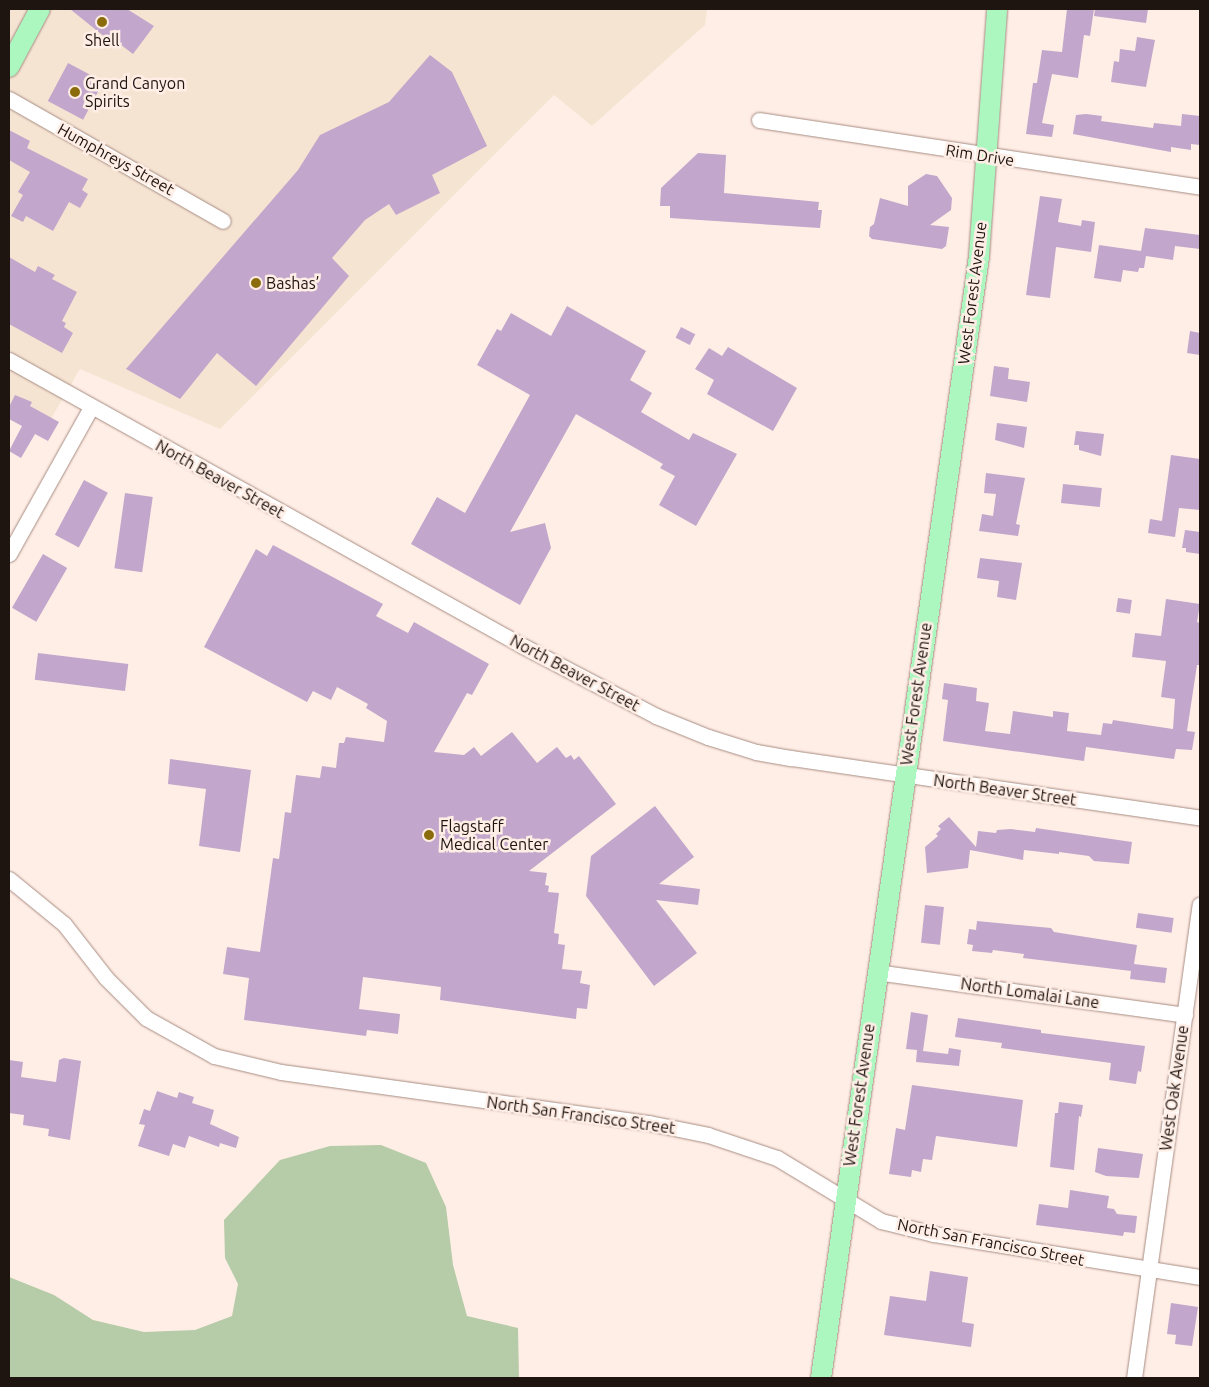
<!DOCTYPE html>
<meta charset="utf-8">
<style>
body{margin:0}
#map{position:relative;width:1209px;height:1387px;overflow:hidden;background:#ffeee6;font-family:Ubuntu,sans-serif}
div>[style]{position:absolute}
.commercial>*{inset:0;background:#f6e4d3}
.green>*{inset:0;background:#b6cba7}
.building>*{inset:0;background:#c2a6cb;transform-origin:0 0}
.roads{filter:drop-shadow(0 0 1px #a78c81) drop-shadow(0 0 1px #a78c81)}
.minor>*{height:15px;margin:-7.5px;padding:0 7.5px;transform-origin:7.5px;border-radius:7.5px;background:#fff}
.major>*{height:20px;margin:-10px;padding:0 10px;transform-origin:10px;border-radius:10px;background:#acf6bf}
.dots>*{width:14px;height:14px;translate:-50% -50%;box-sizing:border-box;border:2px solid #ffeee6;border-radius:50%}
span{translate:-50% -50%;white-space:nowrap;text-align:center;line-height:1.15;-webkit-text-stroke:5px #ffeee6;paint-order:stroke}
.poi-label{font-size:16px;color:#1e1410}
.left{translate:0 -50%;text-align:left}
.street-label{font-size:16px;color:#1e1410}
.frame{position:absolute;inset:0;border:10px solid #1e1410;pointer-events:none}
</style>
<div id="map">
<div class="commercial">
<div style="clip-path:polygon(9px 9px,707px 9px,705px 25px,592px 126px,554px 95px,220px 429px,80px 369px,42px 434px,9px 416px)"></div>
</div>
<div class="green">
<div style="clip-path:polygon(381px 1145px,426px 1163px,446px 1207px,453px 1265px,467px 1316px,518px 1328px,519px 1378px,9px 1378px,9px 1277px,54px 1295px,93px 1320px,144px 1332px,195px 1330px,232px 1316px,238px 1284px,225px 1258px,224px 1220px,280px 1160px,330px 1146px)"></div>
</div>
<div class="building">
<div style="clip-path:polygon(70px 9px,127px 9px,154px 26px,133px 54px,108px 35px,106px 38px)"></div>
<div style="clip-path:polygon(1067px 9px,1094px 9px,1090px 36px,1084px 35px,1078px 78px,1052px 74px,1042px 123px,1054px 125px,1052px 137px,1026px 134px,1033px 83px,1037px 83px,1042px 50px,1062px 52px)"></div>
<div style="clip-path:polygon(1095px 9px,1148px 9px,1146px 23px,1094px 16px)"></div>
<div style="clip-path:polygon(1137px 37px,1155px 40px,1146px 87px,1111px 82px,1114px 61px,1119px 62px,1120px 49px,1135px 51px)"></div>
<div style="clip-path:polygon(430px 55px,452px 72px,487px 146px,432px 175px,440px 193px,396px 215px,389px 204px,365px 220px,332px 258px,349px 276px,256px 386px,217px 353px,180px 399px,126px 369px,298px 170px,320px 135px,389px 102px)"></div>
<div style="left:68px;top:63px;width:40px;height:43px;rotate:28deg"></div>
<div style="clip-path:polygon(1086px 114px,1102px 116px,1101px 121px,1153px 128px,1154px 123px,1181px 126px,1182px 114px,1200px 116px,1200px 145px,1191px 144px,1191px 150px,1171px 147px,1171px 152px,1073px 134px,1076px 115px)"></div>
<div style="clip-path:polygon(9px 130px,30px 141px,27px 148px,88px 179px,82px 190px,88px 194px,80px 208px,69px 202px,53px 231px,26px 216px,23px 222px,11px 216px,23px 195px,18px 192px,30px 172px,9px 160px)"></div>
<div style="clip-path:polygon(698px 153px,726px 155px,724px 193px,819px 202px,818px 210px,822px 210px,820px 228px,670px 218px,670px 206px,660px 206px,661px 188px)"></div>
<div style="clip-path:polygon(926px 174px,937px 176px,952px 198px,951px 210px,930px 225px,949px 227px,946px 246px,942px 249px,872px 239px,869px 236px,870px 227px,874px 224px,880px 198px,908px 206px,908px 186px)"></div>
<div style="clip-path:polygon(1040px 196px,1062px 199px,1058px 222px,1081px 226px,1082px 220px,1095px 222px,1091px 252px,1056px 247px,1050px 298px,1026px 295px)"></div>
<div style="clip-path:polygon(1145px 228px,1200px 235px,1200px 249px,1175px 246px,1173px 260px,1146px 256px,1144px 268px,1139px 268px,1138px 272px,1123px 270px,1121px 282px,1094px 278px,1099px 245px,1141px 251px)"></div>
<div style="clip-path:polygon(9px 257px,35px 272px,38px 266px,55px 275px,52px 279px,77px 292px,62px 321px,66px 323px,64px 327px,73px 333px,62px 353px,9px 324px)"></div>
<div style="clip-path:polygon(567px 306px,646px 351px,630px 380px,652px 393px,641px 412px,689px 440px,693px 433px,737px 454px,696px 526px,659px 505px,675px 476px,660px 468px,663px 464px,576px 414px,510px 532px,545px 523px,551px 548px,520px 605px,411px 544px,437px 497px,465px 513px,530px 395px,477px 365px,497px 329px,501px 331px,511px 313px,551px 336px)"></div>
<div style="left:681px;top:327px;width:16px;height:12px;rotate:27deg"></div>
<div style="clip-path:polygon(1190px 331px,1200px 333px,1200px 355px,1187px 353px)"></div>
<div style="clip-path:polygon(728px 347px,797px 388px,773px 431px,707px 394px,714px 380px,695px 369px,709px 348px,722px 356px)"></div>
<div style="clip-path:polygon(994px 366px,1009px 368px,1008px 379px,1030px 382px,1027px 402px,990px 396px)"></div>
<div style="clip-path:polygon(15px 395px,32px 402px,30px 406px,59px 422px,48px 441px,35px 434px,21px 458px,9px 451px,22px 426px,9px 419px,9px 407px)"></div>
<div style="clip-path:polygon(997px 423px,1027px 427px,1024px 448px,995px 440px)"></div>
<div style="clip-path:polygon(1076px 431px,1104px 434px,1101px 456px,1079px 450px,1079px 445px,1074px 445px)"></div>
<div style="clip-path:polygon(1171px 455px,1200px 459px,1200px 510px,1179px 508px,1175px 537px,1148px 533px,1150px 519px,1162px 521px)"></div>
<div style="clip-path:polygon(986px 473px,1025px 478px,1016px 524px,1020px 525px,1018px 536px,979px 531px,982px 514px,993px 516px,996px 494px,984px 493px)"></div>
<div style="left:84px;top:480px;width:27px;height:62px;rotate:28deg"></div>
<div style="left:1063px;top:484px;width:39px;height:19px;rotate:6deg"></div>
<div style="left:125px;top:493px;width:28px;height:76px;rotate:8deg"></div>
<div style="clip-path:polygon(1185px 530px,1200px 532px,1200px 554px,1186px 552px,1186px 548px,1182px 548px)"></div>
<div style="clip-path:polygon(273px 545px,383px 604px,376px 616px,408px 633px,414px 622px,489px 664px,472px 695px,467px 693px,434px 752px,464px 755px,474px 747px,481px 756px,512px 732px,537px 763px,557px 747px,566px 758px,571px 755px,574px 760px,579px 756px,616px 804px,529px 871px,547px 873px,545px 885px,549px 886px,548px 892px,559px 893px,554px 933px,559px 934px,558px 944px,565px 945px,562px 969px,582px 971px,580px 983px,590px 985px,587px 1009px,577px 1008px,576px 1019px,440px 1000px,441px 987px,363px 977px,359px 1009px,400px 1014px,398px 1034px,367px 1030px,366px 1036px,244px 1020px,249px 978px,223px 974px,227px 947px,260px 952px,273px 858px,279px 859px,285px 812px,291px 813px,296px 775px,320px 778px,322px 766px,336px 768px,339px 743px,344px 743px,346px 737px,384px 742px,387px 721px,366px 708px,368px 704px,337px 687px,331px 700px,313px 691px,307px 702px,204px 647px,256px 549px,267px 556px)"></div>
<div style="left:43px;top:554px;width:28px;height:62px;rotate:30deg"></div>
<div style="clip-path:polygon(980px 558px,1022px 563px,1016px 600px,997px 597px,999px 581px,977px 578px)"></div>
<div style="left:1118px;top:598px;width:14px;height:14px;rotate:8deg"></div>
<div style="clip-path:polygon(1166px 599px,1200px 604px,1197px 622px,1200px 623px,1200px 665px,1197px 665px,1187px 731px,1195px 732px,1192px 750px,1176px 749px,1174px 759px,1086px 747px,1084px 761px,943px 741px,948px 700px,942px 699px,944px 683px,977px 688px,976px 701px,989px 703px,985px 731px,1010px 734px,1013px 711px,1053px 717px,1053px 711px,1069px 713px,1067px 731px,1101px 735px,1103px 723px,1112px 724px,1113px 720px,1173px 729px,1175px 699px,1161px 697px,1166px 661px,1132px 657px,1135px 633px,1161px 636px)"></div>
<div style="left:38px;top:653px;width:91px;height:27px;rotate:7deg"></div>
<div style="clip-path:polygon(170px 759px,251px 770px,240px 852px,199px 846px,206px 789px,168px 784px)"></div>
<div style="clip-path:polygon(655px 806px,694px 857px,659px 884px,700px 889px,698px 905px,656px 900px,697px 953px,654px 986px,586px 896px,591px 856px)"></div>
<div style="clip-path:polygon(949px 817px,976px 847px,978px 831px,996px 833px,997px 830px,1011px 829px,1035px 832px,1036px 828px,1132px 842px,1129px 864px,1094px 861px,1089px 856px,1059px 852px,1059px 854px,1024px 850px,1023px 860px,970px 850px,968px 868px,927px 873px,925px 847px,938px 836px,936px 834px,941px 829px,938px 826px)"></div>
<div style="left:925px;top:905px;width:19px;height:38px;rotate:6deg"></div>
<div style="left:1138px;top:913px;width:36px;height:15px;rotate:8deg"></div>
<div style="clip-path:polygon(977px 921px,1051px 928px,1054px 932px,1137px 945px,1134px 964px,1167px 968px,1165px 983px,1130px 979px,1131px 971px,1023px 958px,1024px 954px,993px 950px,992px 953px,972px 951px,973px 945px,967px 944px,969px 929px,976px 930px)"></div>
<div style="clip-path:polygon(911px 1012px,928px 1015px,923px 1051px,948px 1054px,949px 1048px,961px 1050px,959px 1066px,916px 1062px,917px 1050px,906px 1049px)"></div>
<div style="clip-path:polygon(958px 1018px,1041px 1030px,1041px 1033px,1050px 1034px,1145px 1046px,1141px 1072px,1138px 1071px,1136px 1084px,1109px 1080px,1111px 1063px,1001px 1048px,1002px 1043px,955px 1037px)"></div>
<div style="clip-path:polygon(64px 1058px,81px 1061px,70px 1140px,48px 1136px,49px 1129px,23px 1125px,24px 1115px,9px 1113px,9px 1060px,23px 1062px,21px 1077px,56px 1082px,59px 1060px)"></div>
<div style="clip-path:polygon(912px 1085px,1023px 1100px,1017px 1147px,936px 1136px,932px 1160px,923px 1159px,921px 1172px,912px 1170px,911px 1177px,889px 1174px,896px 1128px,905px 1130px)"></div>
<div style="clip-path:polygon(157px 1091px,177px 1098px,179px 1092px,194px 1097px,192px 1103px,214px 1110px,210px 1124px,239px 1137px,236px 1148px,220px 1143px,219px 1147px,189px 1136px,185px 1148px,173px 1144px,169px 1156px,138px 1146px,145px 1125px,139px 1124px,144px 1109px,150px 1111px)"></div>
<div style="clip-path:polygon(1059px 1102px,1083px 1105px,1081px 1117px,1079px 1116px,1074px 1170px,1050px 1167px,1055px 1113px,1058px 1113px)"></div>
<div style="clip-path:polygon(1098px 1148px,1143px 1154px,1139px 1178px,1106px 1176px,1095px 1172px)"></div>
<div style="clip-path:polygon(1070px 1190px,1109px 1196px,1107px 1208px,1114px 1209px,1117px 1214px,1137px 1216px,1135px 1233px,1124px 1232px,1123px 1236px,1036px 1225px,1039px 1204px,1068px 1208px)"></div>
<div style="clip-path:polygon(930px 1271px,968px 1277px,962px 1322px,974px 1324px,971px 1347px,884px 1335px,890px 1296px,926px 1301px)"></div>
<div style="clip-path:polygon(1171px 1303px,1198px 1307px,1192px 1346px,1175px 1344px,1176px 1335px,1167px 1334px)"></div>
</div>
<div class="roads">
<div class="minor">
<div style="left:9px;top:99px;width:246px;rotate:29.7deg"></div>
<div style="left:759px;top:120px;width:446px;rotate:8.6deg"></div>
<div style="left:9px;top:360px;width:586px;rotate:29.1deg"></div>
<div style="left:521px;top:645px;width:153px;rotate:27.7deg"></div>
<div style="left:656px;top:716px;width:56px;rotate:22deg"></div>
<div style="left:708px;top:737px;width:50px;rotate:17.4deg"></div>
<div style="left:756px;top:752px;width:36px;rotate:10deg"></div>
<div style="left:791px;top:758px;width:413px;rotate:8.3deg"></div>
<div style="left:9px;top:554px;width:168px;rotate:-60.8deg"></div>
<div style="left:9px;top:879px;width:71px;rotate:39.3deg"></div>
<div style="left:64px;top:924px;width:68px;rotate:52.1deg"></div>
<div style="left:106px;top:978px;width:57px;rotate:45deg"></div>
<div style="left:146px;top:1018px;width:78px;rotate:29.2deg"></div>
<div style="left:214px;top:1056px;width:69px;rotate:13.4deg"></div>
<div style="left:281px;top:1072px;width:372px;rotate:7.9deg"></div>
<div style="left:649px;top:1123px;width:60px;rotate:11.5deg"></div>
<div style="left:708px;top:1135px;width:73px;rotate:18.4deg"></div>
<div style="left:777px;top:1158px;width:122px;rotate:31.2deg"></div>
<div style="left:881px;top:1221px;width:55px;rotate:13.8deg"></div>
<div style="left:934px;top:1234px;width:269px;rotate:9.2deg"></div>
<div style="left:876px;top:972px;width:312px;rotate:7.9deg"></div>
<div style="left:1134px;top:1378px;width:478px;rotate:-82.1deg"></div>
</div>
<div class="major">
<div style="left:9px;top:67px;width:66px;rotate:-61.9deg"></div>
<div style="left:821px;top:1378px;width:1133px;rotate:-81.98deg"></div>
<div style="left:979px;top:256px;width:248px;rotate:-85.8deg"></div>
</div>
</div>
<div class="dots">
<div style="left:102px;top:22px;background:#8a6c0c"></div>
<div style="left:75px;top:92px;background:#8a6c0c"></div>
<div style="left:256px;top:283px;background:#8a6c0c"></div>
<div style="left:429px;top:835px;background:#8a6c0c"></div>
</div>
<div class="poi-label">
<span style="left:102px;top:40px">Shell</span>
<span class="left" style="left:85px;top:92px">Grand Canyon<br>Spirits</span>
<span class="left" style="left:266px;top:283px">Bashas’</span>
<span class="left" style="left:440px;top:835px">Flagstaff<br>Medical Center</span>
</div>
<div class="street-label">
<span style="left:980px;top:155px;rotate:9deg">Rim Drive</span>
<span style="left:116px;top:159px;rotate:29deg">Humphreys Street</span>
<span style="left:972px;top:293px;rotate:-83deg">West Forest Avenue</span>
<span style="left:220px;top:479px;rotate:29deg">North Beaver Street</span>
<span style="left:575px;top:673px;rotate:28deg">North Beaver Street</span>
<span style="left:916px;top:694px;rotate:-82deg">West Forest Avenue</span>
<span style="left:1005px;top:790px;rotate:8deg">North Beaver Street</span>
<span style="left:1030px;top:993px;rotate:8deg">North Lomalai Lane</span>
<span style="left:1174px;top:1088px;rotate:-82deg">West Oak Avenue</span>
<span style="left:859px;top:1095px;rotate:-82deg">West Forest Avenue</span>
<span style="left:581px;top:1115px;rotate:8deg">North San Francisco Street</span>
<span style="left:991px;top:1242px;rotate:11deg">North San Francisco Street</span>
</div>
<div class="frame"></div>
</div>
